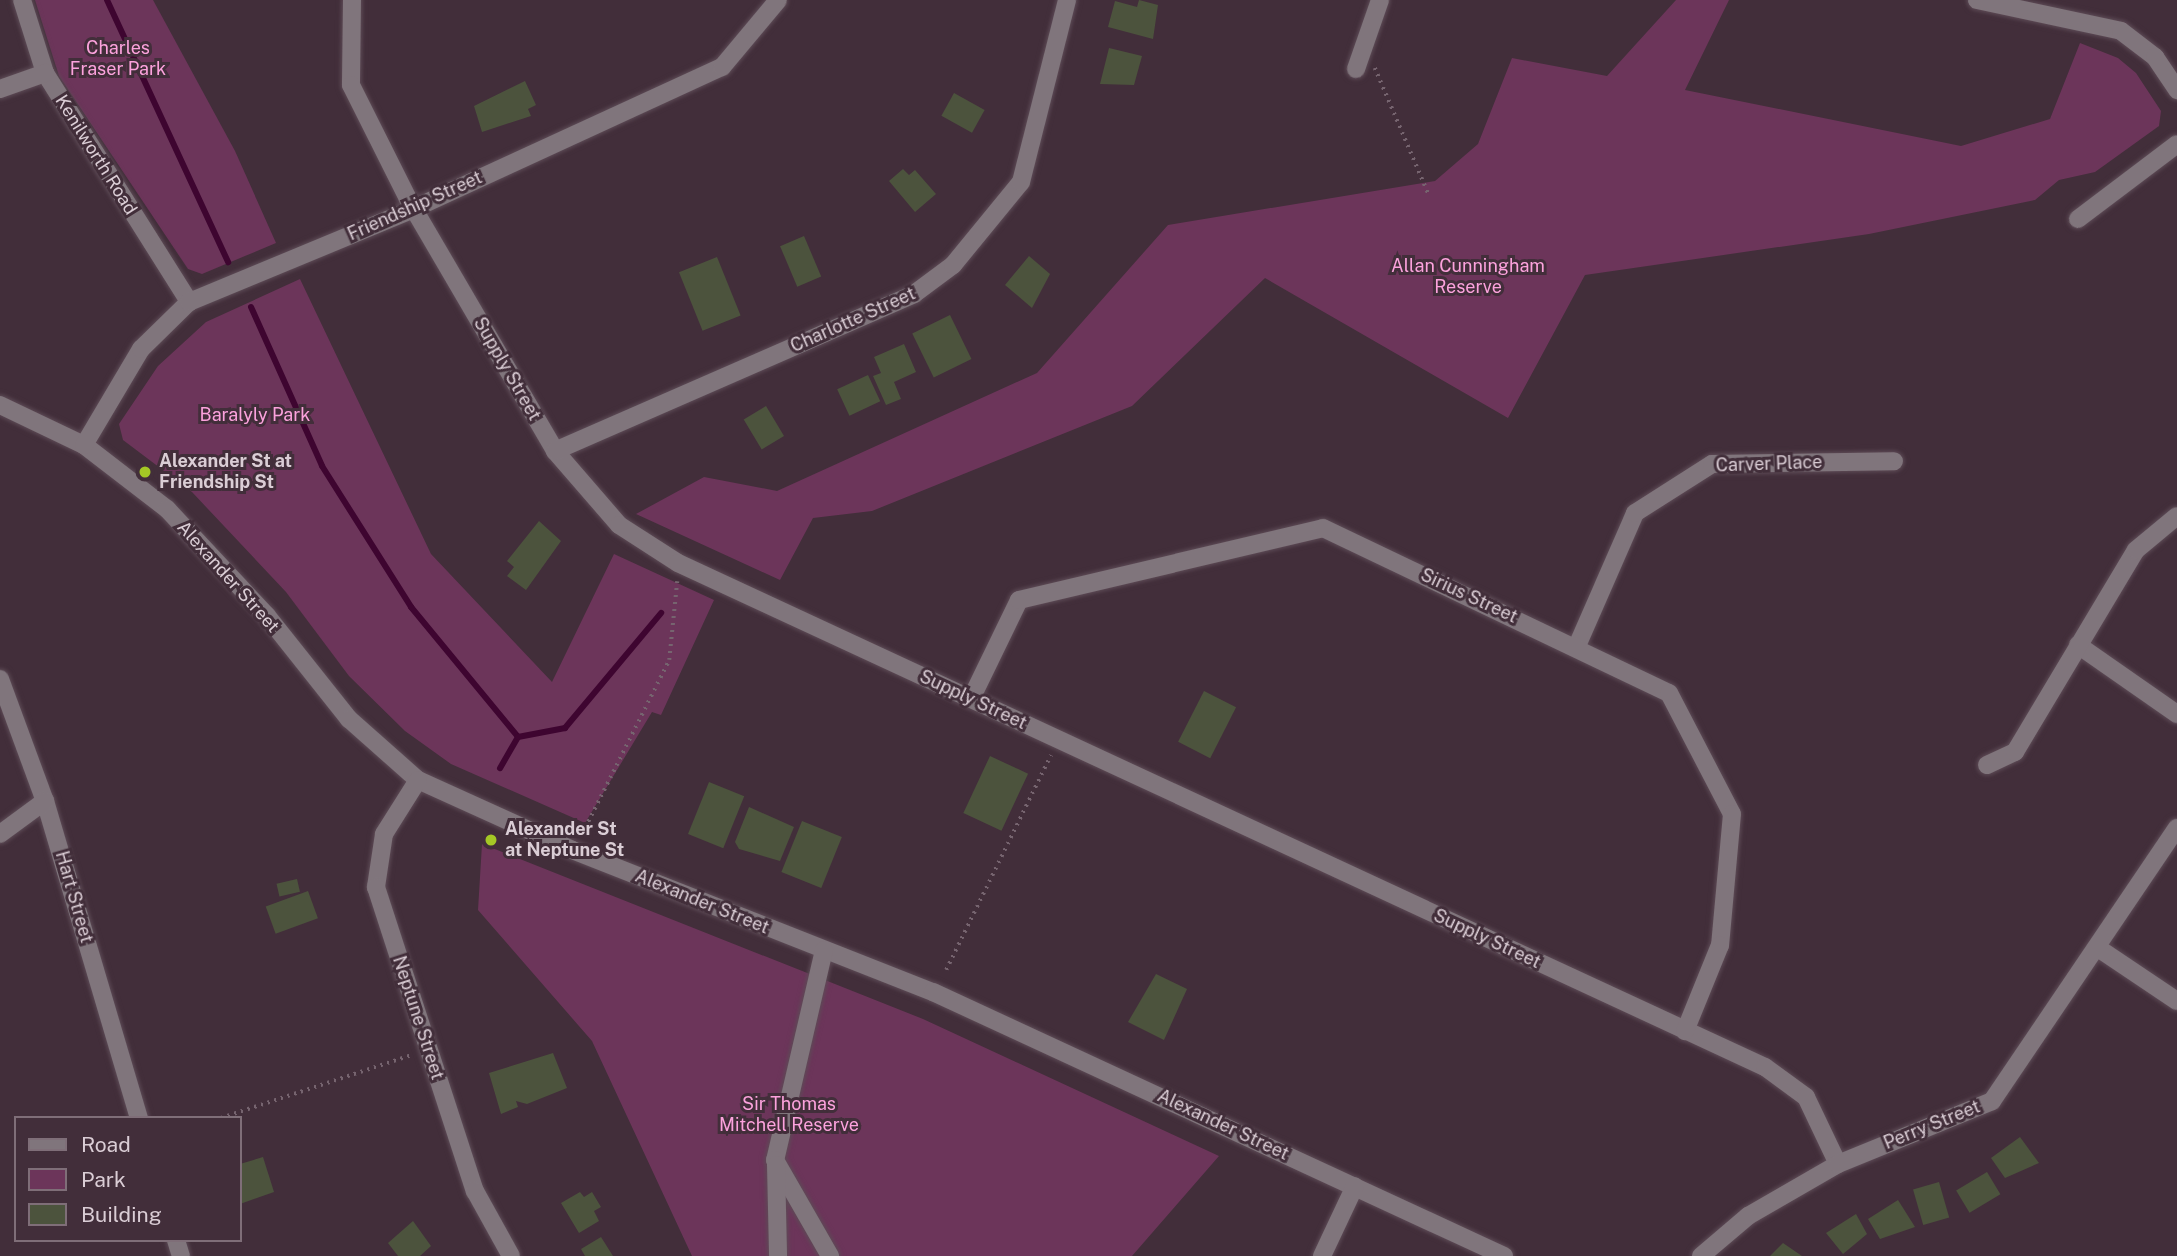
<!DOCTYPE html>
<style>
body{margin:0}
#map{position:relative;width:2177px;height:1256px;overflow:hidden;background:#422e3a;font-family:"Public Sans",sans-serif}
div>[style]{position:absolute}
.green>*{inset:0;background:#6c355a}
.stream>*{height:6px;margin:-3px;padding:0 3px;transform-origin:3px;border-radius:3px;background:#3e0530}
.building>*{inset:0;background:#4c533d;transform-origin:0 0}
.path>*{height:3.5px;margin-top:-1.75px;transform-origin:0;background:repeating-linear-gradient(90deg,#76646f 0 2px,transparent 0 7px)}
.roads{filter:drop-shadow(0 0 2px #5d4b56) drop-shadow(0 0 2px #5d4b56)}
.minor>*{height:18px;margin:-9px;padding:0 9px;transform-origin:9px;border-radius:9px;background:#80757c}
.dots>*{width:19px;height:19px;translate:-50% -50%;box-sizing:border-box;border:4px solid #422e3a;border-radius:50%}
span{translate:-50% -50%;white-space:nowrap;text-align:center;line-height:1.15;-webkit-text-stroke:6px #422e3a;paint-order:stroke}
.park-label{font-size:18px;color:#fca2dd}
.street-label{font-size:18px;color:#dacdd5}
.poi-label{font-size:18px;color:#dacdd5;font-weight:700}
.left{translate:0 -50%;text-align:left}
.legend{position:absolute;left:14px;top:1116px;width:228px;height:126px;box-sizing:border-box;background:#422e3a;border:2px solid #7f6e78;margin:0;padding:9px 12px;list-style:none;font-size:21px;color:#dacdd5}
.legend li{display:flex;align-items:center;gap:14px;height:35px}
.legend b{width:35px;border:2px solid #7f6e78}
</style>
<div id="map">
<div class="green">
<div style="clip-path:polygon(35px 0,153px 0,235px 151px,276px 243px,202px 274px,188px 269px,59px 76px)"></div>
<div style="clip-path:polygon(1676px 0,1729px 0,1685px 90px,1961px 146px,2050px 119px,2080px 43px,2118px 58px,2136px 73px,2161px 111px,2159px 126px,2095px 172px,2059px 180px,2035px 200px,1869px 234px,1585px 275px,1508px 418px,1265px 278px,1132px 406px,872px 511px,813px 518px,780px 580px,636px 514px,704px 477px,777px 491px,1037px 373px,1168px 225px,1435px 181px,1478px 144px,1512px 58px,1607px 76px)"></div>
<div style="clip-path:polygon(300px 279px,431px 554px,552px 682px,614px 554px,714px 600px,661px 715px,652px 712px,585px 823px,451px 764px,405px 731px,349px 676px,286px 592px,192px 492px,123px 440px,119px 424px,158px 366px,206px 322px)"></div>
<div style="clip-path:polygon(482px 844px,923px 1019px,1219px 1156px,1132px 1256px,692px 1256px,592px 1041px,478px 910px)"></div>
</div>
<div class="stream">
<div style="left:107px;top:0;width:289px;rotate:65.2deg"></div>
<div style="left:251px;top:307px;width:174px;rotate:65.9deg"></div>
<div style="left:322px;top:466px;width:167px;rotate:57.7deg"></div>
<div style="left:411px;top:607px;width:168px;rotate:50.5deg"></div>
<div style="left:518px;top:737px;width:36px;rotate:120deg"></div>
<div style="left:518px;top:737px;width:48px;rotate:-10.8deg"></div>
<div style="left:565px;top:728px;width:150px;rotate:-50.1deg"></div>
</div>
<div class="building">
<div style="clip-path:polygon(1139px 0,1158px 5px,1153px 39px,1108px 27px,1115px 1px,1137px 7px)"></div>
<div style="clip-path:polygon(1109px 48px,1142px 56px,1134px 85px,1100px 84px)"></div>
<div style="clip-path:polygon(525px 81px,536px 105px,528px 109px,531px 116px,482px 132px,474px 106px)"></div>
<div style="left:954px;top:93px;width:35px;height:26px;rotate:29deg"></div>
<div style="clip-path:polygon(903px 169px,909px 175px,915px 170px,936px 194px,915px 212px,889px 181px)"></div>
<div style="left:804px;top:236px;width:44px;height:26px;rotate:67deg"></div>
<div style="clip-path:polygon(1029px 256px,1050px 274px,1032px 308px,1005px 285px)"></div>
<div style="left:717px;top:257px;width:63px;height:41px;rotate:68deg"></div>
<div style="left:950px;top:315px;width:49px;height:42px;rotate:64deg"></div>
<div style="clip-path:polygon(904px 344px,916px 372px,894px 382px,901px 399px,886px 405px,873px 376px,881px 373px,874px 357px)"></div>
<div style="left:868px;top:375px;width:29px;height:34px;rotate:65deg"></div>
<div style="left:766px;top:406px;width:35px;height:26px;rotate:59deg"></div>
<div style="clip-path:polygon(539px 521px,561px 541px,526px 590px,507px 576px,514px 567px,507px 561px)"></div>
<div style="left:1204px;top:691px;width:36px;height:57px;rotate:27deg"></div>
<div style="left:990px;top:756px;width:42px;height:63px;rotate:25deg"></div>
<div style="left:709px;top:782px;width:38px;height:56px;rotate:22deg"></div>
<div style="clip-path:polygon(749px 807px,794px 827px,780px 861px,739px 849px,735px 842px)"></div>
<div style="left:802px;top:821px;width:43px;height:55px;rotate:22deg"></div>
<div style="left:297px;top:879px;width:13px;height:21px;rotate:77deg"></div>
<div style="left:308px;top:891px;width:29px;height:45px;rotate:70deg"></div>
<div style="clip-path:polygon(1156px 974px,1187px 989px,1164px 1040px,1128px 1022px)"></div>
<div style="clip-path:polygon(553px 1053px,567px 1088px,527px 1104px,516px 1101px,518px 1107px,501px 1114px,489px 1073px)"></div>
<div style="clip-path:polygon(2020px 1137px,2039px 1163px,2005px 1178px,1991px 1158px)"></div>
<div style="clip-path:polygon(263px 1157px,274px 1192px,240px 1204px,240px 1164px)"></div>
<div style="left:1987px;top:1172px;width:26px;height:36px;rotate:59deg"></div>
<div style="left:1939px;top:1182px;width:37px;height:27px;rotate:74deg"></div>
<div style="clip-path:polygon(580px 1192px,584px 1197px,592px 1192px,601px 1207px,594px 1211px,599px 1221px,579px 1233px,561px 1203px)"></div>
<div style="clip-path:polygon(1898px 1200px,1915px 1227px,1880px 1239px,1868px 1219px)"></div>
<div style="clip-path:polygon(1856px 1214px,1867px 1234px,1843px 1254px,1826px 1233px)"></div>
<div style="clip-path:polygon(413px 1221px,431px 1246px,420px 1256px,398px 1256px,388px 1243px)"></div>
<div style="clip-path:polygon(601px 1237px,613px 1256px,585px 1256px,581px 1249px)"></div>
<div style="clip-path:polygon(1783px 1243px,1802px 1256px,1770px 1256px)"></div>
</div>
<div class="path">
<div style="left:1375px;top:68px;width:136px;rotate:67deg"></div>
<div style="left:585px;top:828px;width:188px;rotate:-63.4deg"></div>
<div style="left:669px;top:660px;width:79px;rotate:-84.2deg"></div>
<div style="left:946px;top:970px;width:239px;rotate:-64deg"></div>
<div style="left:221px;top:1118px;width:201px;rotate:-18.3deg"></div>
</div>
<div class="roads">
<div class="minor">
<div style="left:22px;top:0;width:77px;rotate:72.5deg"></div>
<div style="left:45px;top:73px;width:271px;rotate:57.8deg"></div>
<div style="left:352px;top:0;width:85px;rotate:90.7deg"></div>
<div style="left:351px;top:85px;width:127px;rotate:63.4deg"></div>
<div style="left:408px;top:199px;width:292px;rotate:59.7deg"></div>
<div style="left:555px;top:451px;width:98px;rotate:49.1deg"></div>
<div style="left:619px;top:525px;width:70px;rotate:32.8deg"></div>
<div style="left:678px;top:563px;width:1198px;rotate:24.88deg"></div>
<div style="left:1765px;top:1067px;width:51px;rotate:36.2deg"></div>
<div style="left:1806px;top:1097px;width:74px;rotate:64.5deg"></div>
<div style="left:1977px;top:0;width:147px;rotate:12.1deg"></div>
<div style="left:2121px;top:31px;width:43px;rotate:37.4deg"></div>
<div style="left:2155px;top:57px;width:40px;rotate:56deg"></div>
<div style="left:1356px;top:69px;width:73px;rotate:-70.8deg"></div>
<div style="left:0;top:89px;width:48px;rotate:-19.6deg"></div>
<div style="left:2078px;top:219px;width:124px;rotate:-37.1deg"></div>
<div style="left:0;top:405px;width:93px;rotate:25.5deg"></div>
<div style="left:84px;top:445px;width:105px;rotate:37.6deg"></div>
<div style="left:167px;top:509px;width:146px;rotate:46.9deg"></div>
<div style="left:267px;top:616px;width:132px;rotate:51.5deg"></div>
<div style="left:349px;top:719px;width:92px;rotate:41.5deg"></div>
<div style="left:418px;top:780px;width:169px;rotate:24.4deg"></div>
<div style="left:572px;top:850px;width:388px;rotate:21.5deg"></div>
<div style="left:933px;top:992px;width:629px;rotate:24.81deg"></div>
<div style="left:84px;top:445px;width:112px;rotate:-59.3deg"></div>
<div style="left:141px;top:349px;width:67px;rotate:-44.4deg"></div>
<div style="left:189px;top:302px;width:243px;rotate:-22.5deg"></div>
<div style="left:413px;top:209px;width:340px;rotate:-24.7deg"></div>
<div style="left:722px;top:67px;width:87px;rotate:-50.1deg"></div>
<div style="left:555px;top:451px;width:392px;rotate:-23.6deg"></div>
<div style="left:914px;top:294px;width:49px;rotate:-36.6deg"></div>
<div style="left:953px;top:265px;width:107px;rotate:-50.7deg"></div>
<div style="left:1021px;top:182px;width:188px;rotate:-75.8deg"></div>
<div style="left:2078px;top:645px;width:121px;rotate:34.9deg"></div>
<div style="left:1577px;top:646px;width:145px;rotate:-66.4deg"></div>
<div style="left:1635px;top:513px;width:91px;rotate:-32.5deg"></div>
<div style="left:1712px;top:464px;width:182px;rotate:-0.9deg"></div>
<div style="left:0;top:679px;width:130px;rotate:69.8deg"></div>
<div style="left:45px;top:801px;width:331px;rotate:73.5deg"></div>
<div style="left:971px;top:699px;width:110px;rotate:-64.1deg"></div>
<div style="left:1019px;top:600px;width:312px;rotate:-13.3deg"></div>
<div style="left:1323px;top:528px;width:383px;rotate:25.5deg"></div>
<div style="left:1669px;top:693px;width:136px;rotate:62.5deg"></div>
<div style="left:1732px;top:814px;width:132px;rotate:95.2deg"></div>
<div style="left:1720px;top:945px;width:93px;rotate:112.1deg"></div>
<div style="left:1987px;top:765px;width:31px;rotate:-25deg"></div>
<div style="left:2015px;top:752px;width:235px;rotate:-59.1deg"></div>
<div style="left:2136px;top:550px;width:53px;rotate:-39.7deg"></div>
<div style="left:418px;top:780px;width:64px;rotate:122.2deg"></div>
<div style="left:384px;top:834px;width:54px;rotate:98.6deg"></div>
<div style="left:376px;top:887px;width:320px;rotate:72deg"></div>
<div style="left:475px;top:1191px;width:74px;rotate:61deg"></div>
<div style="left:0;top:834px;width:56px;rotate:-36.3deg"></div>
<div style="left:2098px;top:948px;width:95px;rotate:33.9deg"></div>
<div style="left:824px;top:950px;width:216px;rotate:103.1deg"></div>
<div style="left:775px;top:1160px;width:111px;rotate:60.2deg"></div>
<div style="left:776px;top:1165px;width:91px;rotate:88.7deg"></div>
<div style="left:176px;top:1240px;width:17px;rotate:73deg"></div>
<div style="left:1322px;top:1256px;width:77px;rotate:-64.8deg"></div>
<div style="left:1701px;top:1256px;width:62px;rotate:-40.4deg"></div>
<div style="left:1748px;top:1216px;width:104px;rotate:-30deg"></div>
<div style="left:1838px;top:1164px;width:166px;rotate:-22.2deg"></div>
<div style="left:1992px;top:1101px;width:330px;rotate:-55.9deg"></div>
</div>
</div>
<div class="dots">
<div style="left:145px;top:472px;background:#a4c825"></div>
<div style="left:491px;top:840px;background:#a4c825"></div>
</div>
<div class="park-label">
<span style="left:118px;top:59px">Charles<br>Fraser Park</span>
<span style="left:1468px;top:277px">Allan Cunningham<br>Reserve</span>
<span style="left:255px;top:415px">Baralyly Park</span>
<span style="left:789px;top:1115px">Sir Thomas<br>Mitchell Reserve</span>
</div>
<div class="street-label">
<span style="left:96px;top:155px;rotate:58deg">Kenilworth Road</span>
<span style="left:415px;top:206px;rotate:-24deg">Friendship Street</span>
<span style="left:853px;top:320px;rotate:-24deg">Charlotte Street</span>
<span style="left:507px;top:369px;rotate:60deg">Supply Street</span>
<span style="left:1769px;top:464px;rotate:-2deg">Carver Place</span>
<span style="left:228px;top:577px;rotate:48deg">Alexander Street</span>
<span style="left:1469px;top:596px;rotate:25deg">Sirius Street</span>
<span style="left:973px;top:700px;rotate:25deg">Supply Street</span>
<span style="left:74px;top:897px;rotate:74deg">Hart Street</span>
<span style="left:702px;top:902px;rotate:22deg">Alexander Street</span>
<span style="left:1487px;top:939px;rotate:25deg">Supply Street</span>
<span style="left:418px;top:1018px;rotate:72deg">Neptune Street</span>
<span style="left:1223px;top:1125px;rotate:25deg">Alexander Street</span>
<span style="left:1932px;top:1125px;rotate:-22deg">Perry Street</span>
</div>
<div class="poi-label">
<span class="left" style="left:159px;top:472px">Alexander St at<br>Friendship St</span>
<span class="left" style="left:505px;top:840px">Alexander St<br>at Neptune St</span>
</div>
<ul class="legend">
<li><b style="height:9px;background:#80757c"></b>Road</li>
<li><b style="height:19px;background:#6c355a"></b>Park</li>
<li><b style="height:19px;background:#4c533d"></b>Building</li>
</ul>
</div>
